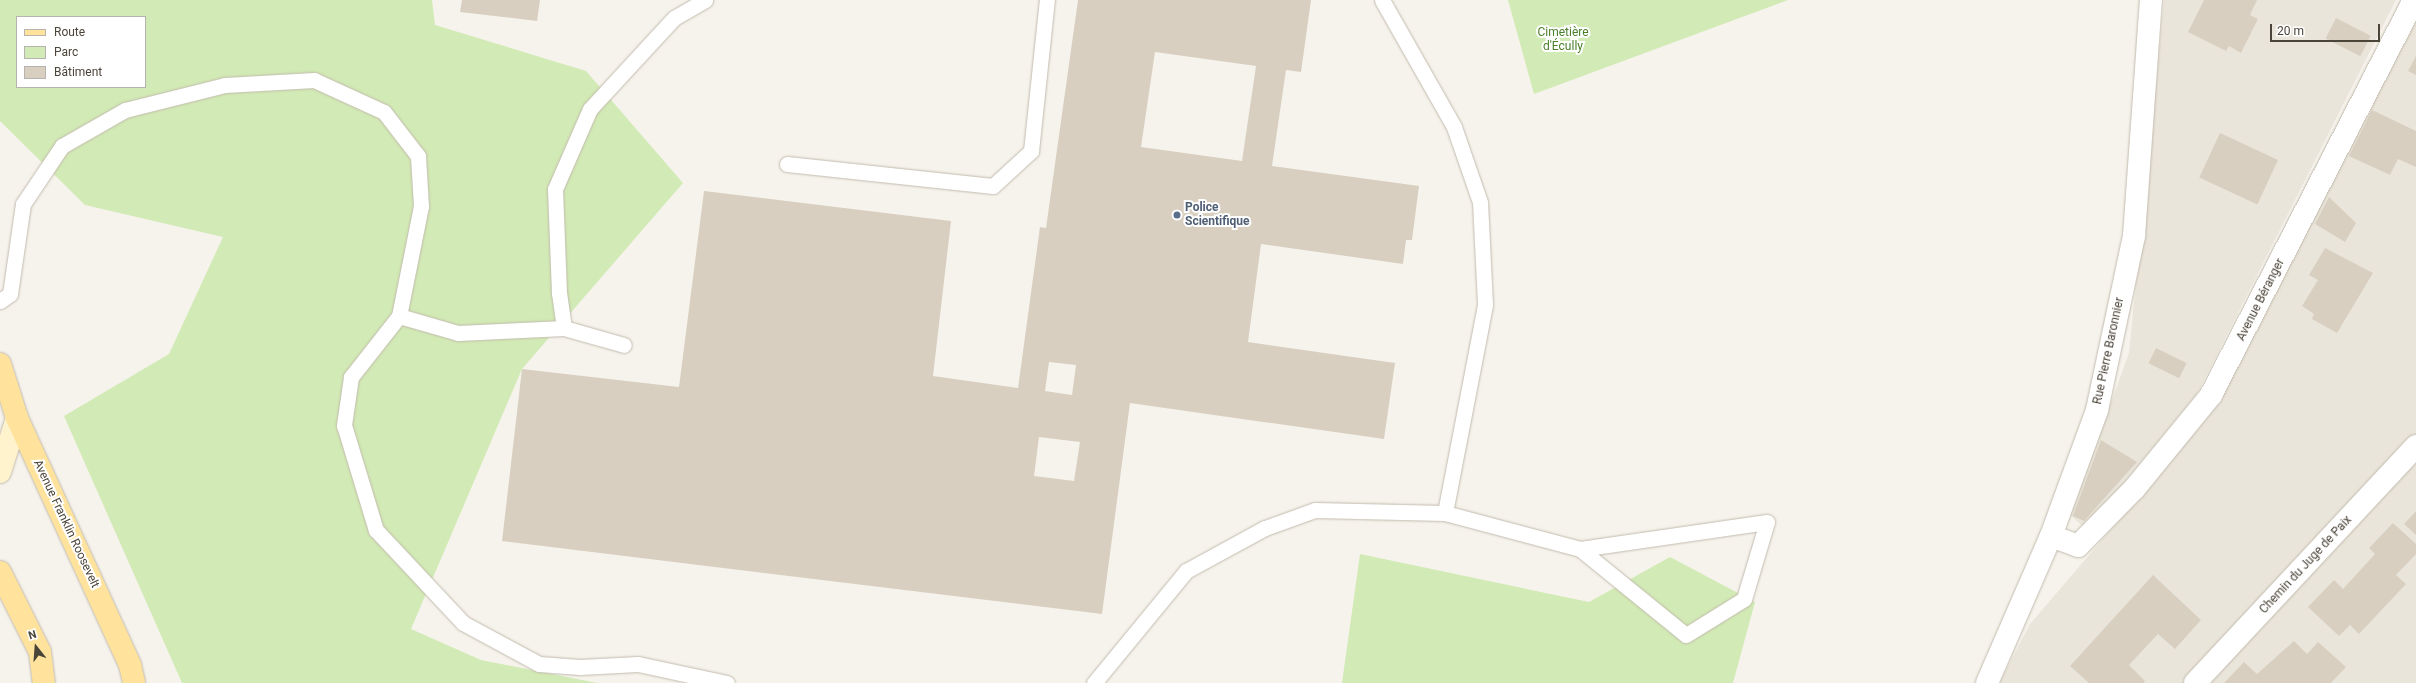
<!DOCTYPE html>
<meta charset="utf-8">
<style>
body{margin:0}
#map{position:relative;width:2416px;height:683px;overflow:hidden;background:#f6f3ec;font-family:Roboto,sans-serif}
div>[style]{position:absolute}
.residential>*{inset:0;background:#eae5da}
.green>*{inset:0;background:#d2eab5}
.building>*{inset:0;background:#d8cfc1;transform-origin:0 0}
.roads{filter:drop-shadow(0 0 1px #c2bbae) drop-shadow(0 0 1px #c2bbae)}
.lane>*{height:15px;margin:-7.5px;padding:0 7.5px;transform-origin:7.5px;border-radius:7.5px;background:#fff}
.street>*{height:22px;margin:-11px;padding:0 11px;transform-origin:11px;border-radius:11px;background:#fff}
.secondary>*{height:22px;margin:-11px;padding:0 11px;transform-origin:11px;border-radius:11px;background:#fff3cd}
.primary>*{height:22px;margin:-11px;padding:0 11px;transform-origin:11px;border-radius:11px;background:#ffe39c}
.dots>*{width:11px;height:11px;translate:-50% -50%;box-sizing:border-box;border:2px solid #fff;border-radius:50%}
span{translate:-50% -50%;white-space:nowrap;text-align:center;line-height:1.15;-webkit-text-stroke:4px #fff;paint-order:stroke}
.park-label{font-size:12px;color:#4a7f2a}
.service-label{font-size:12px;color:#4e5e75;font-weight:700}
.left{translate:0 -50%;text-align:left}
.street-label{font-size:12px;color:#4b4439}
.legend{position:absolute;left:16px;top:16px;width:130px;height:72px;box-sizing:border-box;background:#fff;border:1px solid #b7b4b0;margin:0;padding:5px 7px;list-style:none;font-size:12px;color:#4b4439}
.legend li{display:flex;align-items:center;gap:8px;height:20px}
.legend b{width:20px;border:1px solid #b7b4b0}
.north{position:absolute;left:16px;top:627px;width:40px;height:40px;-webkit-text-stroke:3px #fff;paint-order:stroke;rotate:343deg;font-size:11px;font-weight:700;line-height:16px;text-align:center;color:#4b4439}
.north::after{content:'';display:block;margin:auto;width:14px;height:18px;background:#4b4439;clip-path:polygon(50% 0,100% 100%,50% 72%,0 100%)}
.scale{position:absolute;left:2270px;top:24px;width:110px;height:18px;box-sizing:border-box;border:2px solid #4b4439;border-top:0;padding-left:5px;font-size:12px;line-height:14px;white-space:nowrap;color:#4b4439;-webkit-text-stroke:3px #fff;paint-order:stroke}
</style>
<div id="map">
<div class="residential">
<div style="clip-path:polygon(2164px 0,2396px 0,2197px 394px,2086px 529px,2070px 515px,2129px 353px)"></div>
<div style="clip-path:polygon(2416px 12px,2416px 683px,1999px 683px,2030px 624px,2207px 417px)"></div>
</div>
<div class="green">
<div style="clip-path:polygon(evenodd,0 0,432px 0,435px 25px,586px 71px,683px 183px,522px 369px,411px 629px,481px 660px,597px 683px,182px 683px,64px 416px,169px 354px,223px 237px,85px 205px,0 121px,0 0,17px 17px,145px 17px,145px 87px,17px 87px,17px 17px)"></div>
<div style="clip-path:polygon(1508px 0,1788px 0,1534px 94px)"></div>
<div style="clip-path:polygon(1360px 554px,1589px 602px,1670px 557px,1755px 602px,1733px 683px,1342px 683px)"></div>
</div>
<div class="building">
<div style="clip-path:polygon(462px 0,540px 0,537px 21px,460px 12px)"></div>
<div style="clip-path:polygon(evenodd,1078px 0,1311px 0,1301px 72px,1286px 70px,1272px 166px,1419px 186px,1412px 240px,1406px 240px,1403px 264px,1261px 244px,1248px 342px,1395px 363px,1384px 439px,1130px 403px,1102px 614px,502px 541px,522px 369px,679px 387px,704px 191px,951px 221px,933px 376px,1018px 388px,1040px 227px,1046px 228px,1078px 0,1155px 52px,1256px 66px,1242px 161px,1141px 147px,1155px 52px,1078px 0,1049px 362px,1076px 365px,1072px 395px,1045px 391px,1049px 362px,1078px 0,1039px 437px,1080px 442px,1074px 481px,1034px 476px,1039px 437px)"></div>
<div style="clip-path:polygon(2204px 0,2257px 0,2250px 15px,2258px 19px,2241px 53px,2229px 46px,2226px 51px,2188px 32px)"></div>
<div style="left:2336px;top:18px;width:39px;height:23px;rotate:27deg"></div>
<div style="clip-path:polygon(2416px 56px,2416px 75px,2408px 71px)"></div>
<div style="clip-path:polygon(2372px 110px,2416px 131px,2416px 167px,2398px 159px,2390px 175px,2349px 156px)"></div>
<div style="left:2220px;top:133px;width:64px;height:49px;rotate:25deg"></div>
<div style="clip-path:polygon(2329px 197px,2356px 223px,2345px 242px,2315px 224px)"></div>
<div style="clip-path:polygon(2325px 248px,2373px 273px,2337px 333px,2312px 319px,2314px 314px,2302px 306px,2318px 280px,2309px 275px)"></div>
<div style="left:2156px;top:348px;width:34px;height:17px;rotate:26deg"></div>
<div style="clip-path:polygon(2101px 440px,2137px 462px,2084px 521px,2073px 516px)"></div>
<div style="clip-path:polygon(2416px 511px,2416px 535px,2404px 524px)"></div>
<div style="clip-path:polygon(2393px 523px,2416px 544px,2416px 554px,2396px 575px,2406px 584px,2359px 634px,2350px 625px,2339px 636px,2308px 607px,2334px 580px,2343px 589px,2375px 554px,2369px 548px)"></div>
<div style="clip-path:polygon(2153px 575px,2201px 620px,2175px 649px,2158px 634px,2129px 665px,2145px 681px,2143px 683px,2089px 683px,2070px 666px)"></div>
<div style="clip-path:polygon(2294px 641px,2307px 654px,2318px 642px,2346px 667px,2331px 683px,2224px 683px,2244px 662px,2257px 674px)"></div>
</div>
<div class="roads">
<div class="lane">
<div style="left:1382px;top:0;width:146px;rotate:60.4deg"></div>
<div style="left:1454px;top:127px;width:79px;rotate:70.9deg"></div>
<div style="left:1480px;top:202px;width:103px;rotate:87.2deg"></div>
<div style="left:1485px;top:305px;width:212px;rotate:100.9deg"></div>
<div style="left:787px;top:164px;width:207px;rotate:6.1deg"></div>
<div style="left:993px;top:186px;width:52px;rotate:-42.6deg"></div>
<div style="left:1031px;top:151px;width:152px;rotate:-84deg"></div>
<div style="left:0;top:301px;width:12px;rotate:-35deg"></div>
<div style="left:10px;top:294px;width:91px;rotate:-81.8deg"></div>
<div style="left:23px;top:204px;width:70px;rotate:-56.1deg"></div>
<div style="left:62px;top:146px;width:73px;rotate:-29.7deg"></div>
<div style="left:125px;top:110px;width:103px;rotate:-14deg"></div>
<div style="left:225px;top:85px;width:89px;rotate:-3.2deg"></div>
<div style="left:314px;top:80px;width:77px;rotate:24.6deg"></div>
<div style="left:384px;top:112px;width:56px;rotate:52.3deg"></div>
<div style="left:418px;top:156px;width:50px;rotate:86.6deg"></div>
<div style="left:421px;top:206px;width:112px;rotate:101.3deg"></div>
<div style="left:399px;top:316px;width:78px;rotate:128.2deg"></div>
<div style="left:351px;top:377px;width:49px;rotate:98.3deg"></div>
<div style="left:344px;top:425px;width:110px;rotate:73.1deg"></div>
<div style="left:376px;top:530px;width:127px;rotate:46.9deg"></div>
<div style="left:463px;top:623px;width:86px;rotate:28.3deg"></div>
<div style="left:539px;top:664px;width:41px;rotate:4.2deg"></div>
<div style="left:580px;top:667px;width:58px;rotate:-3deg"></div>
<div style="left:638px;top:664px;width:91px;rotate:12.1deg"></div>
<div style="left:399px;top:316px;width:61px;rotate:16.1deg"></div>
<div style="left:458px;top:333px;width:106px;rotate:-2.7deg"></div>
<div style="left:564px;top:328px;width:62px;rotate:15.8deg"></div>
<div style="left:564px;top:328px;width:35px;rotate:-98deg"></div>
<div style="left:559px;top:293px;width:104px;rotate:-92.2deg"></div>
<div style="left:555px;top:189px;width:87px;rotate:-66.4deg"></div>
<div style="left:590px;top:109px;width:124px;rotate:-47.3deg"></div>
<div style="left:674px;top:18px;width:36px;rotate:-30deg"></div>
<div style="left:1094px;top:683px;width:145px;rotate:-50.6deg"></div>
<div style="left:1186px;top:571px;width:90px;rotate:-28.6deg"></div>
<div style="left:1265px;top:528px;width:53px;rotate:-19.8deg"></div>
<div style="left:1315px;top:510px;width:130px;rotate:1.3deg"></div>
<div style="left:1445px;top:513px;width:140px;rotate:14.9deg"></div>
<div style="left:1580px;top:549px;width:136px;rotate:39.1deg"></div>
<div style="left:1686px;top:635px;width:68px;rotate:-31.8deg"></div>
<div style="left:1744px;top:599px;width:80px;rotate:-73.4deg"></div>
<div style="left:1767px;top:522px;width:189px;rotate:171.8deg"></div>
</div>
<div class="street">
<div style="left:2051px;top:536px;width:29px;rotate:20deg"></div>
<div style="left:2078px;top:546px;width:81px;rotate:-45.5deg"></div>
<div style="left:2135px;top:488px;width:120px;rotate:-50.7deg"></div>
<div style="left:2211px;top:395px;width:444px;rotate:-62.8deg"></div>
<div style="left:1987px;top:683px;width:160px;rotate:-66.5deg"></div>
<div style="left:2051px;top:536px;width:134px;rotate:-69.9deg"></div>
<div style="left:2097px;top:410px;width:178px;rotate:-78deg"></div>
<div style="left:2134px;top:236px;width:237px;rotate:-85.9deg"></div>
<div style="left:2195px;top:683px;width:324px;rotate:-47deg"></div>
</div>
<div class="secondary">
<div style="left:0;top:472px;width:57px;rotate:-72.5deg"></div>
</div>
<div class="primary">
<div style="left:0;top:364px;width:57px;rotate:72.5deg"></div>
<div style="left:17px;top:418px;width:272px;rotate:65.4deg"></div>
<div style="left:130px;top:665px;width:18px;rotate:77deg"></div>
<div style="left:0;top:572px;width:89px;rotate:63.4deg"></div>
<div style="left:40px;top:652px;width:31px;rotate:83deg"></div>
</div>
</div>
<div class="dots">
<div style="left:1177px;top:215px;background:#5c6f8a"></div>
</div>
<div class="park-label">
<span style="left:1563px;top:40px">Cimetière<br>d'Écully</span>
</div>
<div class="service-label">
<span class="left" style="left:1185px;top:215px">Police<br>Scientifique</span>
</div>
<div class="street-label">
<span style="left:2261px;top:300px;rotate:-63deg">Avenue Béranger</span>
<span style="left:2109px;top:351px;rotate:-78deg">Rue Pierre Baronnier</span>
<span style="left:66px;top:524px;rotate:65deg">Avenue Franklin Roosevelt</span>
<span style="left:2306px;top:565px;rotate:-47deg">Chemin du Juge de Paix</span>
</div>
<ul class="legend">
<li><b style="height:5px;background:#ffe39c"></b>Route</li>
<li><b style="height:11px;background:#d2eab5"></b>Parc</li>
<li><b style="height:11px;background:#d8cfc1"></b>Bâtiment</li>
</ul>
<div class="north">N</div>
<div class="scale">20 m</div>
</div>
